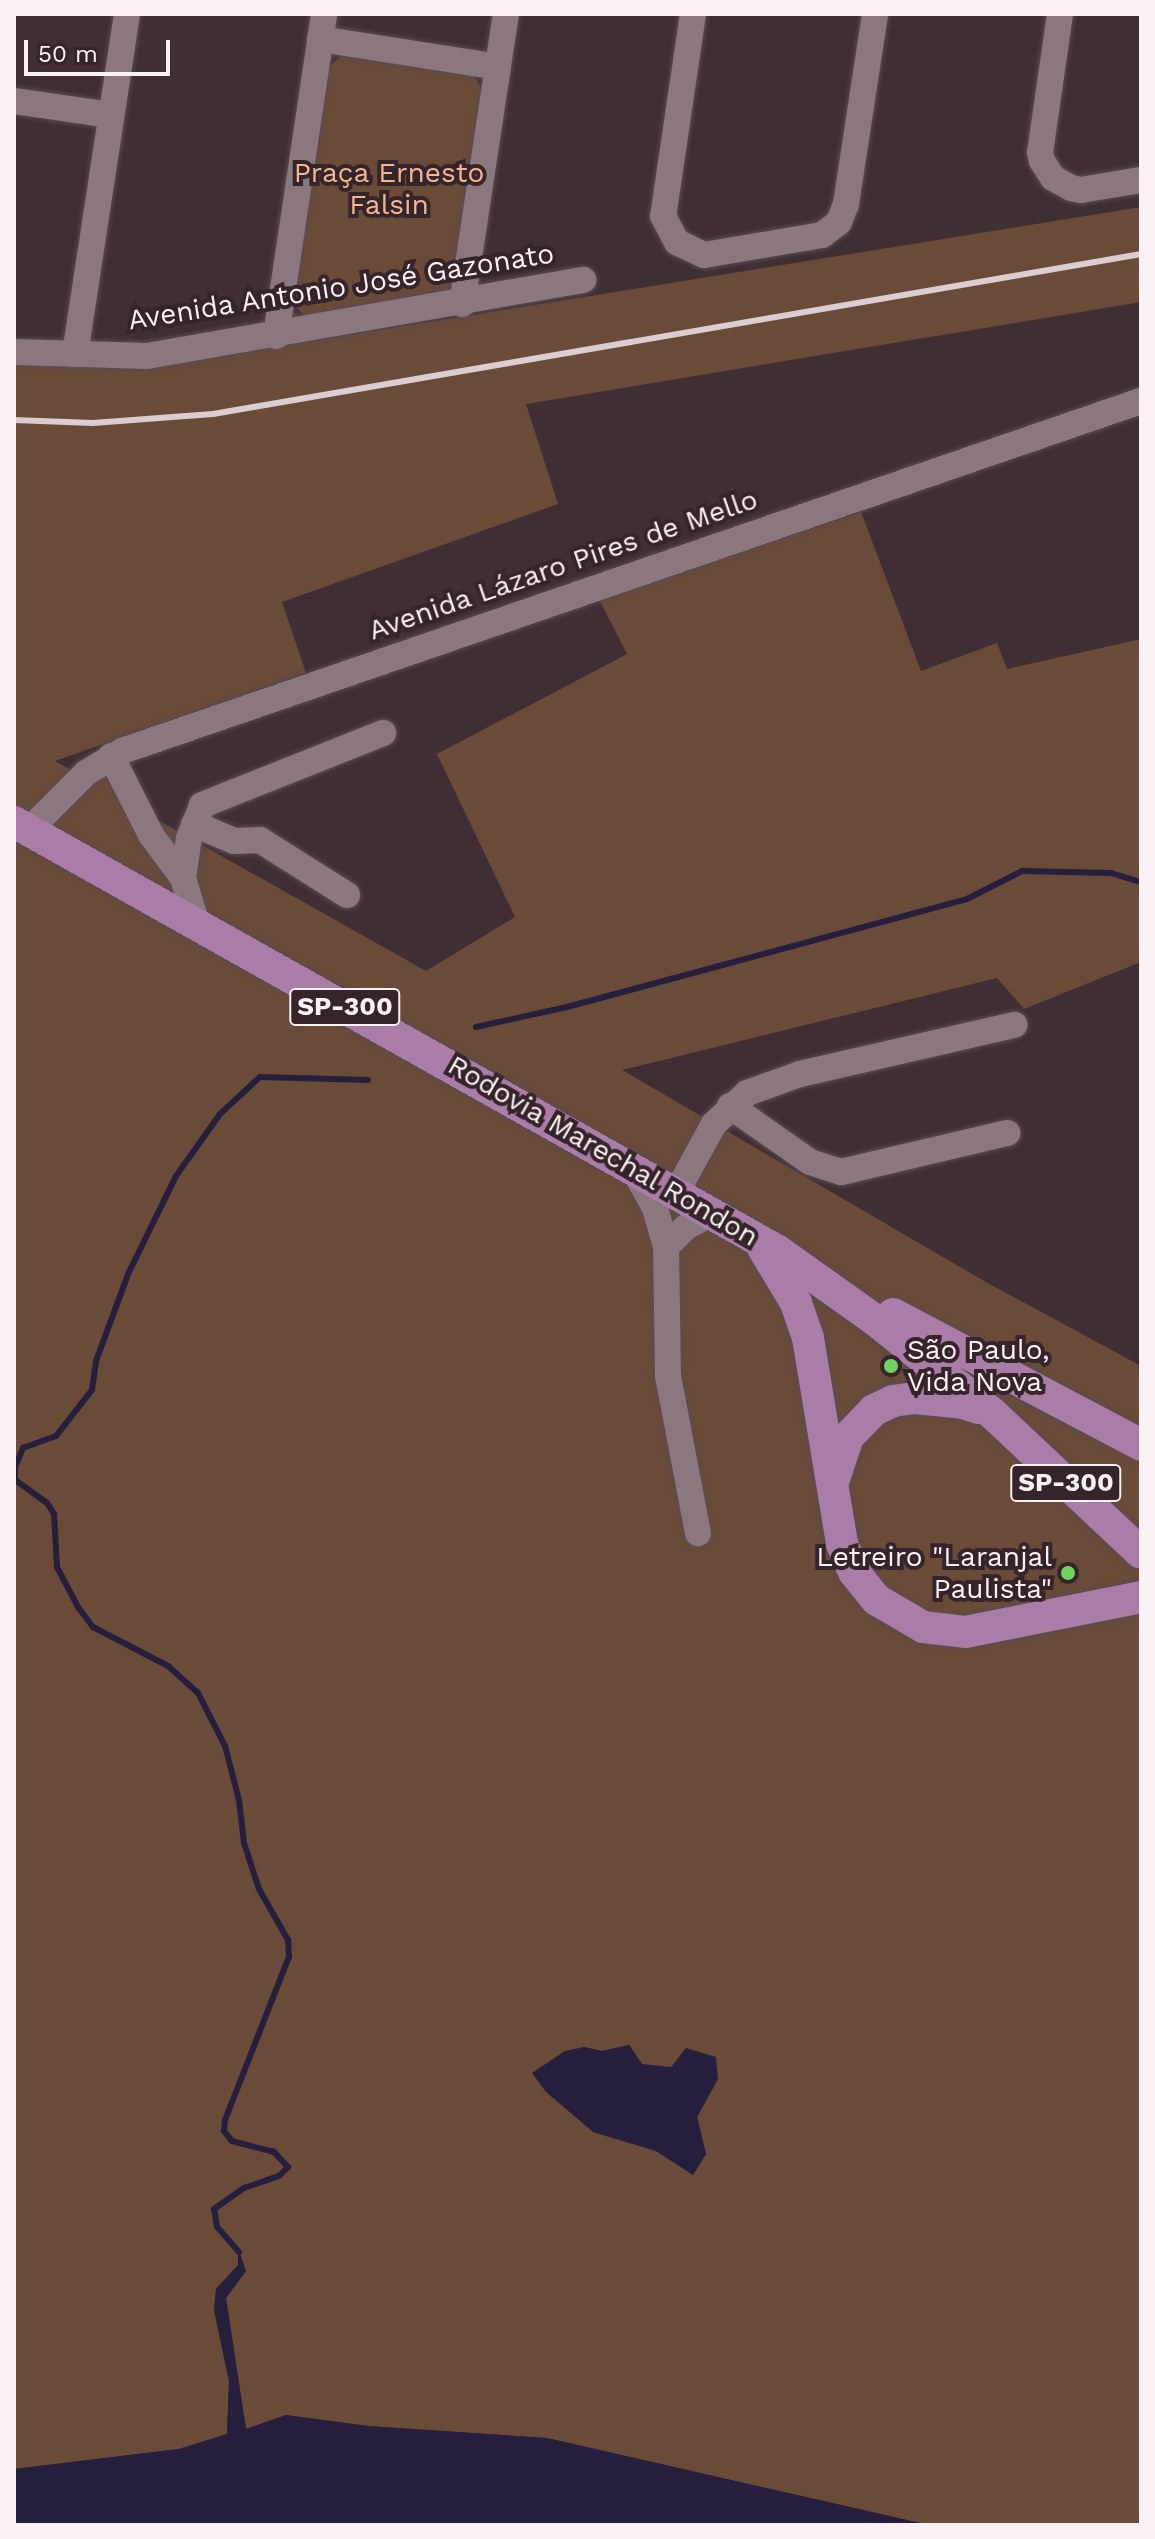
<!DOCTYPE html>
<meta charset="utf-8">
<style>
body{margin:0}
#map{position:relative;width:1155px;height:2539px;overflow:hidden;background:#3f2f35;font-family:"Work Sans",sans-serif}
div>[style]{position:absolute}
.green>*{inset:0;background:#6a4b38}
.water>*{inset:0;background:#261e3d}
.stream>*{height:6px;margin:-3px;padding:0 3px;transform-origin:3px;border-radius:3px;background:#261e3d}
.roads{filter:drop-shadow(0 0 2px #594b51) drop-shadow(0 0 2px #594b51)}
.minor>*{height:26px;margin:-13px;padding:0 13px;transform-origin:13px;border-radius:13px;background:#8b787f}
.major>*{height:32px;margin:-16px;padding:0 16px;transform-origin:16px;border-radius:16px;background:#aa7da8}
.rail>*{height:6px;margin:-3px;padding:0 3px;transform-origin:3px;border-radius:3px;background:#daced2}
.dots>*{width:22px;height:22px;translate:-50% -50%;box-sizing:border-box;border:4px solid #35252b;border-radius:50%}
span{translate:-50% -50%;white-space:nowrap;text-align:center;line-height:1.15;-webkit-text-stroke:8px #35252b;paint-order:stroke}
.shield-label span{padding:2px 6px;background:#35252b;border:2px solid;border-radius:6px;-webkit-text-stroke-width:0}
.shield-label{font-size:26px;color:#fcf1f5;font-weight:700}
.park-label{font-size:28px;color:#f3b690}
.street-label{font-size:28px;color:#fcf1f5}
.poi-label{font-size:28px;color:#fcf1f5}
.left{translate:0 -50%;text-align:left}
.right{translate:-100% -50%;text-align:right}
.frame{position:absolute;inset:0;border:16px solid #fcf1f5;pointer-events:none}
.scale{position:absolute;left:24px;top:40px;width:146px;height:36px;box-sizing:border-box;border:4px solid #fcf1f5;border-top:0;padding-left:10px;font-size:24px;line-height:28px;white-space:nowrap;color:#fcf1f5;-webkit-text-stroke:6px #35252b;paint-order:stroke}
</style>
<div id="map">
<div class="green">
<div style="clip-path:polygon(342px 55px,472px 73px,482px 89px,455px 279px,451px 287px,446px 291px,305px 316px,297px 308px,293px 297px,328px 68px)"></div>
<div style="clip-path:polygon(evenodd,1141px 207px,1141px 302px,526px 404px,558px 504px,282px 602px,306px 673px,55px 761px,89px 780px,105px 769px,122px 800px,426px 971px,515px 917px,437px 754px,627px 654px,598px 597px,861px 512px,921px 671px,997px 643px,1007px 669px,1141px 639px,1141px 962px,1024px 1009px,997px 978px,622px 1070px,984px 1281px,1141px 1366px,1141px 2525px,929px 2525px,547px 2438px,368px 2426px,286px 2415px,246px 2429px,226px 2298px,246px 2271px,238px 2251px,238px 2265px,216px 2289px,214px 2310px,229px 2381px,227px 2434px,179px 2449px,14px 2469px,14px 364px,122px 369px,157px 366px,1141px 207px,629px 2045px,642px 2064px,718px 2079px,697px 2117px,706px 2154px,693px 2175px,656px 2151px,593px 2132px,584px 2047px,602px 2051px,629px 2045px)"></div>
</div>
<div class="water">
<div style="clip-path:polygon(629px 2045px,642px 2064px,671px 2067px,686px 2048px,716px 2057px,718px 2079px,697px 2117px,706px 2154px,693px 2175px,656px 2151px,593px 2132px,546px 2092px,532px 2073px,565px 2051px,584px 2047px,602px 2051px)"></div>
<div style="clip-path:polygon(238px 2247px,246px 2271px,226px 2298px,246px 2429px,286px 2415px,368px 2426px,547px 2438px,929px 2525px,14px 2525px,14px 2469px,179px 2449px,227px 2434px,229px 2381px,214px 2310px,216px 2289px,238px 2265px)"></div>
</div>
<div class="stream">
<div style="left:476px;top:1027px;width:93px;rotate:-12.4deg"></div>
<div style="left:567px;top:1007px;width:414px;rotate:-15.1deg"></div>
<div style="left:967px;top:899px;width:62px;rotate:-27deg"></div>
<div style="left:1022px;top:871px;width:89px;rotate:1.3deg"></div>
<div style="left:1111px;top:873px;width:31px;rotate:17deg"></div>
<div style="left:239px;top:2252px;width:33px;rotate:-131deg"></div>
<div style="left:217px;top:2227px;width:18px;rotate:-99deg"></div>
<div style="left:214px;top:2209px;width:37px;rotate:-35deg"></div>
<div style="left:244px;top:2188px;width:37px;rotate:-19deg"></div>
<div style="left:279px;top:2176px;width:13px;rotate:-45deg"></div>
<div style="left:288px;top:2167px;width:21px;rotate:-133deg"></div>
<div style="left:274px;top:2152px;width:43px;rotate:-165.3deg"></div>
<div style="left:232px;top:2141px;width:13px;rotate:-129deg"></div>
<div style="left:224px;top:2131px;width:11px;rotate:-85deg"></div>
<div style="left:225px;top:2120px;width:175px;rotate:-68.6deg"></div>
<div style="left:289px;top:1957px;width:17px;rotate:-93deg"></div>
<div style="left:288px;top:1940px;width:59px;rotate:-119.6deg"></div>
<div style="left:259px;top:1889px;width:48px;rotate:-108.1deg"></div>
<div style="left:244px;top:1843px;width:43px;rotate:-96.6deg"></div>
<div style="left:239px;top:1800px;width:56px;rotate:-104.5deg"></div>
<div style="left:225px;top:1746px;width:59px;rotate:-117deg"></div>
<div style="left:198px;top:1693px;width:40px;rotate:-138deg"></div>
<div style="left:168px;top:1666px;width:85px;rotate:-152.5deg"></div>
<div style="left:93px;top:1627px;width:25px;rotate:-127deg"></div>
<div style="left:78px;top:1607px;width:45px;rotate:-117.7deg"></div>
<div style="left:57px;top:1567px;width:53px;rotate:-93.2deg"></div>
<div style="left:54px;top:1514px;width:13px;rotate:-122deg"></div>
<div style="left:47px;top:1503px;width:39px;rotate:-144deg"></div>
<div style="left:15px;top:1480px;width:13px;rotate:-90deg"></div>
<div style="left:15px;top:1467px;width:21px;rotate:-67deg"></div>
<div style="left:23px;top:1448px;width:35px;rotate:-20deg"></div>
<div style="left:56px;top:1436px;width:58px;rotate:-52deg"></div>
<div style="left:92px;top:1390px;width:29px;rotate:-82deg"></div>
<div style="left:96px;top:1361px;width:95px;rotate:-69.7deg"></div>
<div style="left:129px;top:1272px;width:107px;rotate:-63.9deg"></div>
<div style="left:176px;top:1176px;width:76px;rotate:-54.6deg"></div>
<div style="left:220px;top:1114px;width:54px;rotate:-42.8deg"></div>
<div style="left:260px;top:1077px;width:108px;rotate:1.6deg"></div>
</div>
<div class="roads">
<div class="minor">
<div style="left:693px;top:14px;width:204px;rotate:98.4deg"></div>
<div style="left:663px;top:216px;width:30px;rotate:62deg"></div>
<div style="left:677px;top:242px;width:30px;rotate:26deg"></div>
<div style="left:704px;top:255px;width:120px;rotate:-9.6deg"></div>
<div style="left:822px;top:235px;width:21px;rotate:-37deg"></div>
<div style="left:839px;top:222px;width:19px;rotate:-69deg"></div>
<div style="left:846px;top:204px;width:192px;rotate:-81.3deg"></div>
<div style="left:1060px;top:14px;width:139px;rotate:98.2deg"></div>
<div style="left:1040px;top:152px;width:9px;rotate:77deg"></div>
<div style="left:1042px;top:161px;width:20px;rotate:57deg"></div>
<div style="left:1053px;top:178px;width:21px;rotate:29deg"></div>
<div style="left:1071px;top:188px;width:10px;rotate:11deg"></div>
<div style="left:1081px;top:190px;width:61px;rotate:-9.5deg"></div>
<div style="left:320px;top:39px;width:180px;rotate:8.9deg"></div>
<div style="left:14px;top:101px;width:98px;rotate:8.2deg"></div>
<div style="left:462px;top:304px;width:293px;rotate:-81.4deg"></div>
<div style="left:276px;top:336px;width:326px;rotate:-81.5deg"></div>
<div style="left:14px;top:352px;width:133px;rotate:1.7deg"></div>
<div style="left:147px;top:356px;width:443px;rotate:-9.9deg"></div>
<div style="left:75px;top:354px;width:344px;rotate:-81.3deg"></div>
<div style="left:111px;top:756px;width:89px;rotate:63.1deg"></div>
<div style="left:151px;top:835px;width:54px;rotate:53.3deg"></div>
<div style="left:183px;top:878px;width:48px;rotate:73.1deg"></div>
<div style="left:194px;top:824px;width:43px;rotate:23deg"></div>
<div style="left:234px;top:841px;width:26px;rotate:-2deg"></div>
<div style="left:260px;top:840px;width:103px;rotate:32.3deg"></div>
<div style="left:29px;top:830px;width:81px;rotate:-45deg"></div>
<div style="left:86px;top:773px;width:42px;rotate:-31.4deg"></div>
<div style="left:122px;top:751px;width:1077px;rotate:-18.96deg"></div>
<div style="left:183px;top:878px;width:40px;rotate:-81.5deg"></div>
<div style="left:189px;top:838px;width:35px;rotate:-68deg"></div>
<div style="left:202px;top:805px;width:195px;rotate:-21.7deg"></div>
<div style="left:730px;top:1106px;width:98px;rotate:35deg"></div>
<div style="left:810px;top:1162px;width:33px;rotate:18deg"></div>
<div style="left:841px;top:1172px;width:171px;rotate:-13.2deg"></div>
<div style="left:632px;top:1167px;width:47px;rotate:60.7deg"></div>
<div style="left:655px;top:1208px;width:41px;rotate:74.2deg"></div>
<div style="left:666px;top:1247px;width:129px;rotate:89.1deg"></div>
<div style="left:668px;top:1376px;width:160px;rotate:79.2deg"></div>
<div style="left:676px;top:1193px;width:79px;rotate:-61.2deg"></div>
<div style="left:714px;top:1124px;width:45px;rotate:-43.2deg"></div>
<div style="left:747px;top:1093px;width:56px;rotate:-19.7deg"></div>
<div style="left:800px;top:1074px;width:220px;rotate:-12.9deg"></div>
<div style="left:666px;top:1247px;width:28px;rotate:-45deg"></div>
<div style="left:686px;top:1227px;width:30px;rotate:-28deg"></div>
</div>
<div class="major">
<div style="left:14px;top:822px;width:876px;rotate:29.32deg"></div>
<div style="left:778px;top:1251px;width:119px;rotate:35.4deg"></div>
<div style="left:875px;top:1320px;width:149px;rotate:38.5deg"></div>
<div style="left:992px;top:1413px;width:204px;rotate:43.2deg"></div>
<div style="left:763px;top:1248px;width:64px;rotate:59deg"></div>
<div style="left:796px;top:1303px;width:37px;rotate:71deg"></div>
<div style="left:808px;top:1338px;width:209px;rotate:80.6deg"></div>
<div style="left:842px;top:1544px;width:30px;rotate:67deg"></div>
<div style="left:854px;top:1572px;width:36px;rotate:51deg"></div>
<div style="left:877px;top:1600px;width:53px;rotate:30.4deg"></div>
<div style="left:923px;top:1627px;width:42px;rotate:6.8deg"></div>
<div style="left:965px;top:1632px;width:179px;rotate:-11.2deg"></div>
<div style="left:893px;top:1314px;width:280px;rotate:27.8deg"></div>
<div style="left:834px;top:1479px;width:44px;rotate:-71.6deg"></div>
<div style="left:848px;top:1437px;width:37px;rotate:-46deg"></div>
<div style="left:874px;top:1410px;width:21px;rotate:-25deg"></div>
<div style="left:893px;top:1401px;width:22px;rotate:-8deg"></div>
<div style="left:915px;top:1398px;width:48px;rotate:5.9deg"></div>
<div style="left:963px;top:1403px;width:16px;rotate:18deg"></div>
</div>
</div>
<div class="rail">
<div style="left:14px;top:420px;width:79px;rotate:2.2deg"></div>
<div style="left:93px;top:423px;width:120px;rotate:-4.3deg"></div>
<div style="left:213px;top:414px;width:942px;rotate:-9.78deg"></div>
</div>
<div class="dots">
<div style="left:891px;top:1366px;background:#6fd360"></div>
<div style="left:1068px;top:1573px;background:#6fd360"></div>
</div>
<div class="shield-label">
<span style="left:345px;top:1007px">SP-300</span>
<span style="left:1066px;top:1483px">SP-300</span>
</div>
<div class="park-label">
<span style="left:389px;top:189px">Praça Ernesto<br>Falsin</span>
</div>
<div class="street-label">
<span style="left:341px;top:287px;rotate:-9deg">Avenida Antonio José Gazonato</span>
<span style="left:563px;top:565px;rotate:-19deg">Avenida Lázaro Pires de Mello</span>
<span style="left:603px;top:1151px;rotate:30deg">Rodovia Marechal Rondon</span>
</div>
<div class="poi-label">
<span class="left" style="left:907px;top:1366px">São Paulo,<br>Vida Nova</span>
<span class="right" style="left:1052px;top:1573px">Letreiro "Laranjal<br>Paulista"</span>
</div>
<div class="frame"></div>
<div class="scale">50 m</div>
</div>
